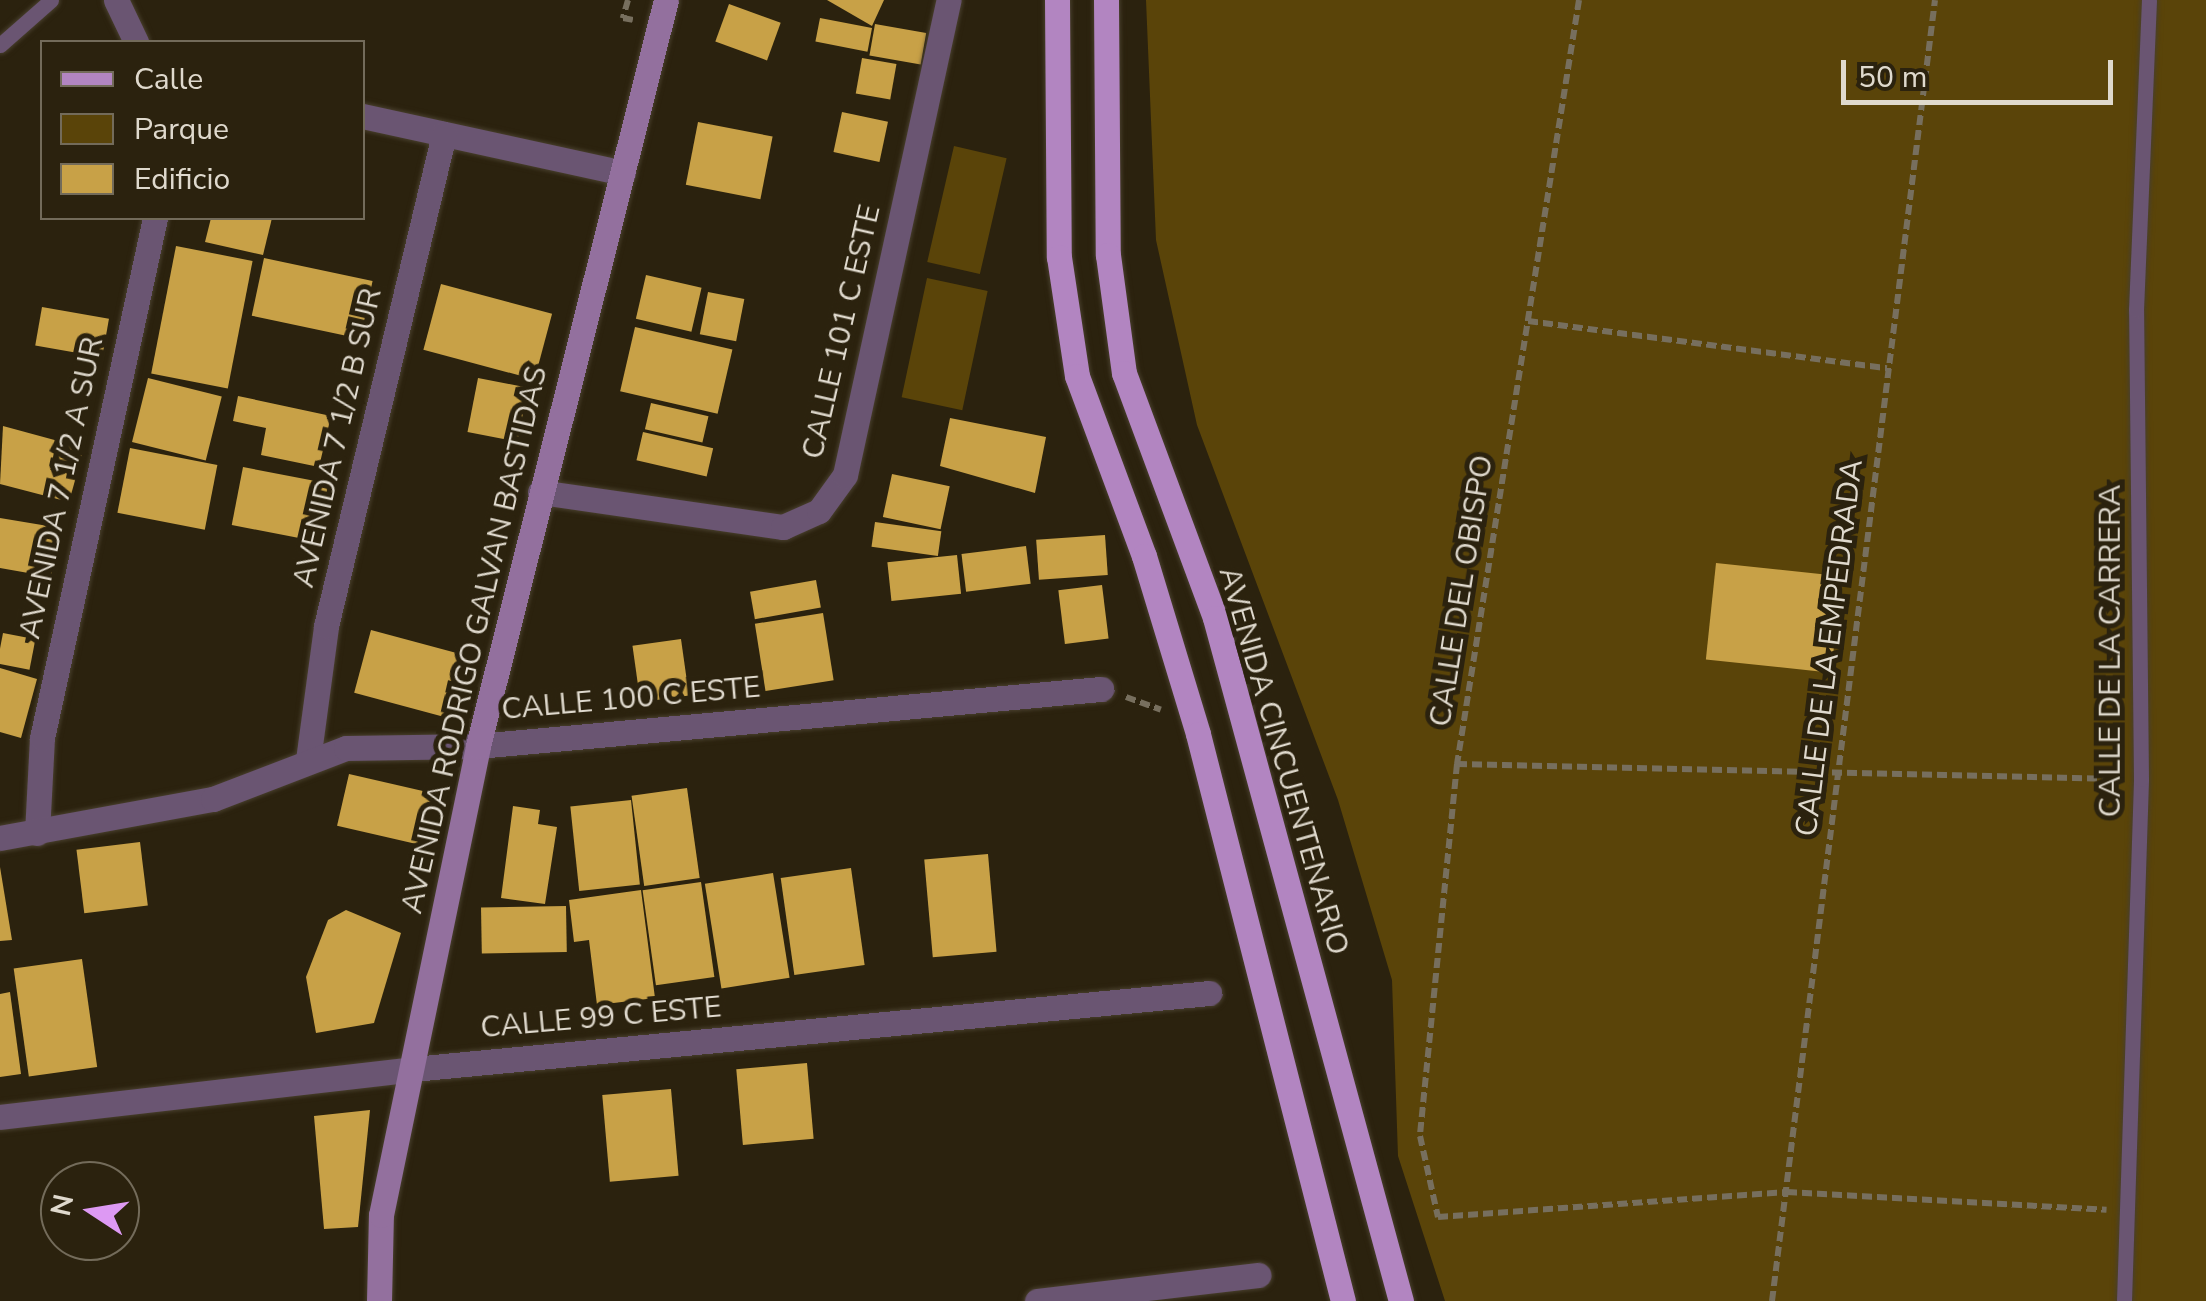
<!DOCTYPE html>
<style>
body{margin:0}
#map{position:relative;width:2206px;height:1301px;overflow:hidden;background:#2b220e;font-family:"Nunito Sans",sans-serif}
div>[style]{position:absolute}
.green>*{inset:0;background:#5a4409;transform-origin:0 0}
.building>*{inset:0;background:#c8a147;transform-origin:0 0}
.path>*{height:6px;margin-top:-3px;transform-origin:0;background:repeating-linear-gradient(90deg,#776f5e 0 10px,transparent 0 15px)}
.roads{filter:drop-shadow(0 0 2px #483f2d) drop-shadow(0 0 2px #483f2d)}
.lane>*{height:15px;margin:-7.5px;padding:0 7.5px;transform-origin:7.5px;border-radius:7.5px;background:#6a5572}
.street>*{height:25px;margin:-12.5px;padding:0 12.5px;transform-origin:12.5px;border-radius:12.5px;background:#6a5572}
.secondary>*{height:25px;margin:-12.5px;padding:0 12.5px;transform-origin:12.5px;border-radius:12.5px;background:#93709e}
.primary>*{height:25px;margin:-12.5px;padding:0 12.5px;transform-origin:12.5px;border-radius:12.5px;background:#b285c1}
span{translate:-50% -50%;white-space:nowrap;text-align:center;line-height:1.15;-webkit-text-stroke:10px #2b220e;paint-order:stroke}
.street-label{font-size:30px;color:#dfd9cd}
.legend{position:absolute;left:40px;top:40px;width:325px;height:180px;box-sizing:border-box;background:#2b220e;border:2px solid #736b5a;margin:0;padding:12px 18px;list-style:none;font-size:30px;color:#dfd9cd}
.legend li{display:flex;align-items:center;gap:20px;height:50px}
.legend b{width:50px;border:2px solid #736b5a}
.north{position:absolute;left:40px;top:1161px;width:100px;height:100px;box-sizing:border-box;background:#2b220e;border:2px solid #736b5a;border-radius:50%;rotate:282deg;font-size:28px;font-weight:700;line-height:40px;text-align:center;color:#dfd9cd}
.north::after{content:'';display:block;margin:auto;width:35px;height:45px;background:#dd99f3;clip-path:polygon(50% 0,100% 100%,50% 72%,0 100%)}
.scale{position:absolute;left:1841px;top:60px;width:272px;height:45px;box-sizing:border-box;border:5px solid #dfd9cd;border-top:0;padding-left:12px;font-size:30px;line-height:35px;white-space:nowrap;color:#dfd9cd;-webkit-text-stroke:8px #2b220e;paint-order:stroke}
</style>
<div id="map">
<div class="green">
<div style="clip-path:polygon(1146px 0,2206px 0,2206px 1301px,1445px 1301px,1398px 1156px,1392px 980px,1338px 800px,1197px 425px,1156px 240px)"></div>
<div style="left:954px;top:146px;width:54px;height:119px;rotate:13deg"></div>
<div style="left:927px;top:278px;width:62px;height:122px;rotate:12deg"></div>
</div>
<div class="building">
<div style="clip-path:polygon(827px 0,884px 0,872px 26px)"></div>
<div style="left:729px;top:4px;width:55px;height:40px;rotate:20deg"></div>
<div style="left:820px;top:18px;width:53px;height:24px;rotate:11deg"></div>
<div style="left:875px;top:24px;width:52px;height:32px;rotate:10deg"></div>
<div style="left:862px;top:58px;width:35px;height:36px;rotate:10deg"></div>
<div style="left:842px;top:112px;width:47px;height:41px;rotate:12deg"></div>
<div style="left:698px;top:122px;width:76px;height:64px;rotate:11deg"></div>
<div style="clip-path:polygon(211px 218px,272px 218px,263px 255px,205px 242px)"></div>
<div style="left:176px;top:246px;width:78px;height:130px;rotate:11deg"></div>
<div style="left:264px;top:258px;width:111px;height:59px;rotate:12deg"></div>
<div style="left:646px;top:275px;width:57px;height:45px;rotate:13deg"></div>
<div style="left:441px;top:284px;width:115px;height:68px;rotate:15deg"></div>
<div style="left:708px;top:292px;width:37px;height:43px;rotate:11deg"></div>
<div style="left:42px;top:307px;width:68px;height:39px;rotate:10deg"></div>
<div style="left:635px;top:327px;width:100px;height:66px;rotate:13deg"></div>
<div style="left:148px;top:378px;width:76px;height:66px;rotate:14deg"></div>
<div style="left:478px;top:378px;width:51px;height:55px;rotate:11deg"></div>
<div style="clip-path:polygon(238px 396px,331px 416px,319px 467px,261px 455px,266px 428px,233px 421px)"></div>
<div style="left:651px;top:403px;width:59px;height:27px;rotate:13deg"></div>
<div style="clip-path:polygon(950px 418px,1046px 437px,1035px 493px,940px 466px)"></div>
<div style="clip-path:polygon(3px 426px,84px 448px,69px 502px,0 484px)"></div>
<div style="left:643px;top:432px;width:72px;height:29px;rotate:13deg"></div>
<div style="left:130px;top:448px;width:89px;height:66px;rotate:11deg"></div>
<div style="left:243px;top:467px;width:87px;height:59px;rotate:11deg"></div>
<div style="left:892px;top:474px;width:59px;height:44px;rotate:12deg"></div>
<div style="clip-path:polygon(0 518px,60px 528px,51px 577px,0 568px)"></div>
<div style="left:875px;top:522px;width:67px;height:25px;rotate:8deg"></div>
<div style="left:1105px;top:535px;width:40px;height:69px;rotate:86deg"></div>
<div style="left:1026px;top:546px;width:38px;height:65px;rotate:83deg"></div>
<div style="left:957px;top:555px;width:39px;height:70px;rotate:84deg"></div>
<div style="left:1716px;top:563px;width:126px;height:97px;rotate:6deg"></div>
<div style="left:816px;top:580px;width:28px;height:67px;rotate:80deg"></div>
<div style="left:1102px;top:585px;width:54px;height:44px;rotate:83deg"></div>
<div style="left:823px;top:613px;width:68px;height:69px;rotate:81deg"></div>
<div style="left:371px;top:630px;width:103px;height:65px;rotate:15deg"></div>
<div style="left:3px;top:633px;width:33px;height:31px;rotate:11deg"></div>
<div style="left:681px;top:639px;width:57px;height:49px;rotate:82deg"></div>
<div style="clip-path:polygon(0 668px,37px 679px,21px 738px,0 732px)"></div>
<div style="left:349px;top:774px;width:87px;height:53px;rotate:13deg"></div>
<div style="left:687px;top:788px;width:91px;height:56px;rotate:82deg"></div>
<div style="left:631px;top:800px;width:85px;height:61px;rotate:84deg"></div>
<div style="clip-path:polygon(513px 806px,540px 810px,538px 824px,557px 827px,545px 904px,501px 898px)"></div>
<div style="left:140px;top:842px;width:64px;height:64px;rotate:83deg"></div>
<div style="left:988px;top:854px;width:98px;height:64px;rotate:85deg"></div>
<div style="clip-path:polygon(0 867px,12px 940px,0 941px)"></div>
<div style="left:851px;top:868px;width:98px;height:71px;rotate:82deg"></div>
<div style="left:773px;top:873px;width:106px;height:69px;rotate:81deg"></div>
<div style="left:701px;top:882px;width:96px;height:59px;rotate:82deg"></div>
<div style="clip-path:polygon(641px 890px,655px 998px,597px 1005px,589px 940px,574px 942px,569px 900px)"></div>
<div style="left:566px;top:906px;width:46px;height:85px;rotate:89deg"></div>
<div style="clip-path:polygon(346px 910px,401px 933px,374px 1023px,316px 1033px,306px 977px,328px 920px)"></div>
<div style="left:82px;top:959px;width:109px;height:69px;rotate:82deg"></div>
<div style="clip-path:polygon(10px 992px,21px 1074px,0 1077px,0 994px)"></div>
<div style="left:807px;top:1063px;width:76px;height:71px;rotate:85deg"></div>
<div style="left:671px;top:1089px;width:87px;height:69px;rotate:85deg"></div>
<div style="clip-path:polygon(370px 1110px,358px 1227px,324px 1229px,314px 1116px)"></div>
</div>
<div class="path">
<div style="left:628px;top:0;width:19px;rotate:106deg"></div>
<div style="left:623px;top:18px;width:10px;rotate:11deg"></div>
<div style="left:1579px;top:0;width:774px;rotate:99.07deg"></div>
<div style="left:1457px;top:764px;width:374px;rotate:95.7deg"></div>
<div style="left:1420px;top:1136px;width:83px;rotate:77.5deg"></div>
<div style="left:1438px;top:1217px;width:350px;rotate:-4.1deg"></div>
<div style="left:1787px;top:1192px;width:320px;rotate:3.2deg"></div>
<div style="left:1528px;top:321px;width:362px;rotate:7.5deg"></div>
<div style="left:1126px;top:697px;width:37px;rotate:20deg"></div>
<div style="left:1457px;top:764px;width:659px;rotate:1.3deg"></div>
<div style="left:1772px;top:1301px;width:1311px;rotate:-82.86deg"></div>
</div>
<div class="roads">
<div class="lane">
<div style="left:0;top:45px;width:68px;rotate:-41.4deg"></div>
<div style="left:2124px;top:1301px;width:522px;rotate:-88.13deg"></div>
<div style="left:2141px;top:779px;width:469px;rotate:-90.6deg"></div>
<div style="left:2136px;top:310px;width:310px;rotate:-87.6deg"></div>
</div>
<div class="street">
<div style="left:116px;top:0;width:47px;rotate:64.5deg"></div>
<div style="left:362px;top:116px;width:267px;rotate:12.3deg"></div>
<div style="left:540px;top:492px;width:246px;rotate:8.2deg"></div>
<div style="left:783px;top:527px;width:39px;rotate:-24deg"></div>
<div style="left:819px;top:511px;width:44px;rotate:-54.2deg"></div>
<div style="left:845px;top:475px;width:486px;rotate:-77.7deg"></div>
<div style="left:308px;top:760px;width:135px;rotate:-82.3deg"></div>
<div style="left:326px;top:626px;width:506px;rotate:-76.51deg"></div>
<div style="left:37px;top:833px;width:95px;rotate:-87deg"></div>
<div style="left:42px;top:738px;width:532px;rotate:-77.74deg"></div>
<div style="left:0;top:838px;width:217px;rotate:-10.4deg"></div>
<div style="left:213px;top:799px;width:142px;rotate:-21deg"></div>
<div style="left:346px;top:748px;width:132px;rotate:-0.9deg"></div>
<div style="left:478px;top:746px;width:626px;rotate:-5.23deg"></div>
<div style="left:0;top:1117px;width:416px;rotate:-6.6deg"></div>
<div style="left:413px;top:1069px;width:800px;rotate:-5.45deg"></div>
<div style="left:1037px;top:1301px;width:223px;rotate:-6.7deg"></div>
</div>
<div class="secondary">
<div style="left:379px;top:1301px;width:86px;rotate:-88.7deg"></div>
<div style="left:381px;top:1215px;width:479px;rotate:-78.3deg"></div>
<div style="left:478px;top:746px;width:769px;rotate:-75.86deg"></div>
</div>
<div class="primary">
<div style="left:1057px;top:0;width:257px;rotate:89.6deg"></div>
<div style="left:1059px;top:257px;width:120px;rotate:81.4deg"></div>
<div style="left:1077px;top:376px;width:192px;rotate:69.6deg"></div>
<div style="left:1144px;top:556px;width:186px;rotate:73.1deg"></div>
<div style="left:1198px;top:734px;width:585px;rotate:75.66deg"></div>
<div style="left:1106px;top:0;width:255px;rotate:89.6deg"></div>
<div style="left:1108px;top:255px;width:119px;rotate:82.3deg"></div>
<div style="left:1124px;top:373px;width:261px;rotate:69.6deg"></div>
<div style="left:1215px;top:618px;width:708px;rotate:74.77deg"></div>
</div>
</div>
<div class="street-label">
<span style="left:842px;top:332px;rotate:-77deg">CALLE 101 C ESTE</span>
<span style="left:338px;top:438px;rotate:-77deg">AVENIDA 7 1/2 B SUR</span>
<span style="left:62px;top:488px;rotate:-78deg">AVENIDA 7 1/2 A SUR</span>
<span style="left:1462px;top:591px;rotate:-81deg">CALLE DEL OBISPO</span>
<span style="left:475px;top:640px;rotate:-77deg">AVENIDA RODRIGO GALVAN BASTIDAS</span>
<span style="left:1830px;top:648px;rotate:-83deg">CALLE DE LA EMPEDRADA</span>
<span style="left:2111px;top:651px;rotate:-90deg">CALLE DE LA CARRERA</span>
<span style="left:631px;top:699px;rotate:-5deg">CALLE 100 C ESTE</span>
<span style="left:1283px;top:761px;rotate:74deg">AVENIDA CINCUENTENARIO</span>
<span style="left:601px;top:1018px;rotate:-5deg">CALLE 99 C ESTE</span>
</div>
<ul class="legend">
<li><b style="height:12px;background:#b285c1"></b>Calle</li>
<li><b style="height:28px;background:#5a4409"></b>Parque</li>
<li><b style="height:28px;background:#c8a147"></b>Edificio</li>
</ul>
<div class="north">N</div>
<div class="scale">50 m</div>
</div>
